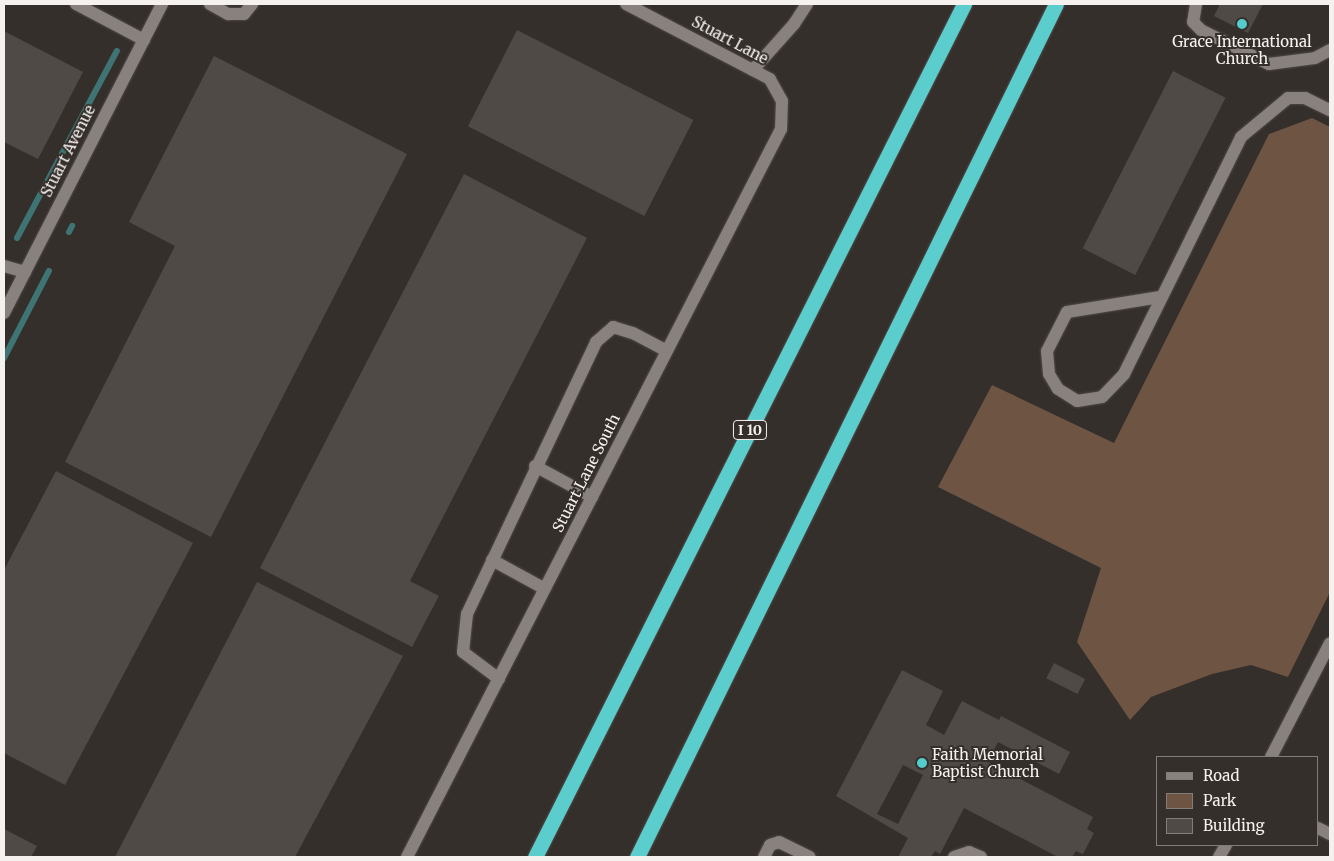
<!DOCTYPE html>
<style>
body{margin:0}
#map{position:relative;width:1334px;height:861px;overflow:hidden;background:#352f2b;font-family:Merriweather,serif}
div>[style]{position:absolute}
.green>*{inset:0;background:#6e5443}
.stream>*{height:6px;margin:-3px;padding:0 3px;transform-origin:3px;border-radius:3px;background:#3e7574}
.building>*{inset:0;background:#504a46;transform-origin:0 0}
.roads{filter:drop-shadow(0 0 1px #504b49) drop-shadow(0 0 1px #504b49)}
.service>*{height:12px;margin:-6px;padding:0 6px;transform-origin:6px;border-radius:6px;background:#88817d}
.minor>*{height:12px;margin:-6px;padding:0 6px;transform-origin:6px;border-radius:6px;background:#88817d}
.tertiary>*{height:12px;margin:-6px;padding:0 6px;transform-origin:6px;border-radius:6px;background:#88817d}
.motorway>*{height:15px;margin:-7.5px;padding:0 7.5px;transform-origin:7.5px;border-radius:7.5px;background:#5acdcc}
.dots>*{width:14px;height:14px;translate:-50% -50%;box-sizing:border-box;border:2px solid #352f2b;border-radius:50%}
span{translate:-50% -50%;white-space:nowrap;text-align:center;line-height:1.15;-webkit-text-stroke:4px #352f2b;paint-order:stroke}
.shield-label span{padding:1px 4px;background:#352f2b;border:1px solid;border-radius:4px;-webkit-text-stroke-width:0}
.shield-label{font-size:14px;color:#f5f1ef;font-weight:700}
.street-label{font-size:15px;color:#f5f1ef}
.poi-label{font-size:15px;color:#f5f1ef}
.left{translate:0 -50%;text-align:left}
.frame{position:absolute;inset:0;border:5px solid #f5f1ef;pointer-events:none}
.legend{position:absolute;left:1156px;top:756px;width:162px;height:90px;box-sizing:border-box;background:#352f2b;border:1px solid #827d79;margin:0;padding:6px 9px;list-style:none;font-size:15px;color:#f5f1ef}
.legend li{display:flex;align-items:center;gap:10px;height:25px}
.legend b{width:25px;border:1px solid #827d79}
</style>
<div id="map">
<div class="green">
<div style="clip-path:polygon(1312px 118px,1330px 127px,1330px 592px,1288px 677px,1251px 665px,1212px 674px,1151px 697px,1130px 720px,1077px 642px,1101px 568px,938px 487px,992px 385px,1114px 443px,1269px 134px)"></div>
</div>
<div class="stream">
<div style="left:69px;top:232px;width:7px;rotate:-63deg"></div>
<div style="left:17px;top:238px;width:212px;rotate:-61.9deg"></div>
<div style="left:4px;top:358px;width:98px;rotate:-62.7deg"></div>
</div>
<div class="building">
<div style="clip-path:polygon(1220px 4px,1263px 4px,1248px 33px,1214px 16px)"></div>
<div style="left:517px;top:30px;width:198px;height:108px;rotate:27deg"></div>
<div style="clip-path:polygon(4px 31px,83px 72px,38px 159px,4px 142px)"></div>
<div style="clip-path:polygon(214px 56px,407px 154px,211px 537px,65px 462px,175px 246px,129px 222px)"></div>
<div style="left:1173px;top:71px;width:59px;height:199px;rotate:27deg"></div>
<div style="clip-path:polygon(464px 174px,587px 238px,410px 581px,439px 596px,412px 647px,260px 568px)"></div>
<div style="clip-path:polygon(56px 471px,193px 543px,65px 785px,4px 753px,4px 570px)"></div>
<div style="clip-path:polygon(257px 582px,403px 656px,295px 857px,115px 857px)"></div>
<div style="left:1054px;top:663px;width:35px;height:17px;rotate:27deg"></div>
<div style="clip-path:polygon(evenodd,902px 670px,943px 691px,926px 725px,944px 735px,962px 701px,999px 720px,1001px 716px,1070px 752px,1059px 774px,998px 742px,988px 762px,1093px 817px,1087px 829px,1094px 833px,1083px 854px,1076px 851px,1072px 857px,1058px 857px,964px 808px,940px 854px,935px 851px,931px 857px,898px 857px,908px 838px,836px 796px,902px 670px,903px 765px,923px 775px,898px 824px,877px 814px,903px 765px)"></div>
<div style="clip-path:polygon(4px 829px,37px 846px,31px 857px,4px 857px)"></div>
</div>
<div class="roads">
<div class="service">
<div style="left:76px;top:4px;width:77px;rotate:27.9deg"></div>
<div style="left:210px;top:4px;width:21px;rotate:29deg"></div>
<div style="left:228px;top:14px;width:16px"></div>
<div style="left:244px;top:14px;width:13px;rotate:-51deg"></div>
<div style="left:1196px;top:4px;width:18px;rotate:99deg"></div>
<div style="left:1193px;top:22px;width:11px;rotate:45deg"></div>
<div style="left:1201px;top:30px;width:76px;rotate:26.6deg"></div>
<div style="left:1269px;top:64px;width:46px;rotate:-7.4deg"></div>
<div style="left:1315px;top:58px;width:17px;rotate:-28deg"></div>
<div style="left:753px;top:70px;width:62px;rotate:-48.3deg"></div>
<div style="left:794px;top:24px;width:24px;rotate:-57deg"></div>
<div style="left:4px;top:266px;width:22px;rotate:16deg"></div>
<div style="left:1160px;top:297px;width:94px;rotate:170.8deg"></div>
<div style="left:1067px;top:312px;width:44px;rotate:117.1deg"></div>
<div style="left:1047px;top:351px;width:23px;rotate:85deg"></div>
<div style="left:1049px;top:374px;width:17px;rotate:59deg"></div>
<div style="left:1058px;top:389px;width:22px;rotate:32deg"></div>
<div style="left:1077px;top:401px;width:25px;rotate:-9deg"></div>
<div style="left:1102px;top:397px;width:32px;rotate:-46deg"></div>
<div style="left:1124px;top:374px;width:264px;rotate:-63.7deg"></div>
<div style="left:1241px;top:137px;width:61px;rotate:-39.7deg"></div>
<div style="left:1288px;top:98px;width:17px"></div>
<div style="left:1305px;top:98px;width:28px;rotate:26deg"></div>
<div style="left:535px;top:466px;width:65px;rotate:28.5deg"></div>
<div style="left:492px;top:560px;width:60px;rotate:28.7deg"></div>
<div style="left:499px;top:679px;width:45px;rotate:-143.1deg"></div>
<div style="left:463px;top:652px;width:38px;rotate:-84deg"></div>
<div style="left:467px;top:614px;width:301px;rotate:-64.6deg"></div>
<div style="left:596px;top:342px;width:23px;rotate:-41deg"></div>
<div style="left:613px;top:327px;width:21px;rotate:17deg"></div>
<div style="left:633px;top:333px;width:38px;rotate:28deg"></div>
<div style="left:764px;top:857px;width:13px;rotate:-63deg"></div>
<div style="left:770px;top:845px;width:9px;rotate:-18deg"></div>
<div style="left:779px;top:842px;width:34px;rotate:26deg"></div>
<div style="left:954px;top:857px;width:16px;rotate:-18deg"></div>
<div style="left:969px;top:852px;width:13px;rotate:23deg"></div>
</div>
<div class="minor">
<div style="left:4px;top:313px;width:347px;rotate:-62.9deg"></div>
<div style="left:407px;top:857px;width:818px;rotate:-62.81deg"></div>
<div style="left:781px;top:129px;width:28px;rotate:-88deg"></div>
<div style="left:782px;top:101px;width:25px;rotate:-119deg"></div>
<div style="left:770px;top:79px;width:162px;rotate:-152.5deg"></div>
<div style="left:1219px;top:857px;width:14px;rotate:-60deg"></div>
</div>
<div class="tertiary">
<div style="left:1271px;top:757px;width:128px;rotate:-62.6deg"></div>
<div style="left:1318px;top:828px;width:13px;rotate:27deg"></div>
</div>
<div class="motorway">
<div style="left:535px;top:857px;width:955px;rotate:-63.3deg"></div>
<div style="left:637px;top:857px;width:950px;rotate:-63.84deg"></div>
</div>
</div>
<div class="dots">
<div style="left:1242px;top:24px;background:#53cdcb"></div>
<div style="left:922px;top:763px;background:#53cdcb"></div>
</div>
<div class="shield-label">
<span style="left:750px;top:430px">I 10</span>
</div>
<div class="street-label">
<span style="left:730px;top:40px;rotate:28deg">Stuart Lane</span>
<span style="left:68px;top:151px;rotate:-63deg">Stuart Avenue</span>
<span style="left:586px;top:473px;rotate:-63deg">Stuart Lane South</span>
</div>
<div class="poi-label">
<span style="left:1242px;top:50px">Grace International<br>Church</span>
<span class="left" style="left:932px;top:763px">Faith Memorial<br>Baptist Church</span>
</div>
<div class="frame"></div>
<ul class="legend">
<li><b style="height:6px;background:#88817d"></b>Road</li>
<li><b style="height:14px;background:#6e5443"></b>Park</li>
<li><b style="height:14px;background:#504a46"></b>Building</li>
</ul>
</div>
